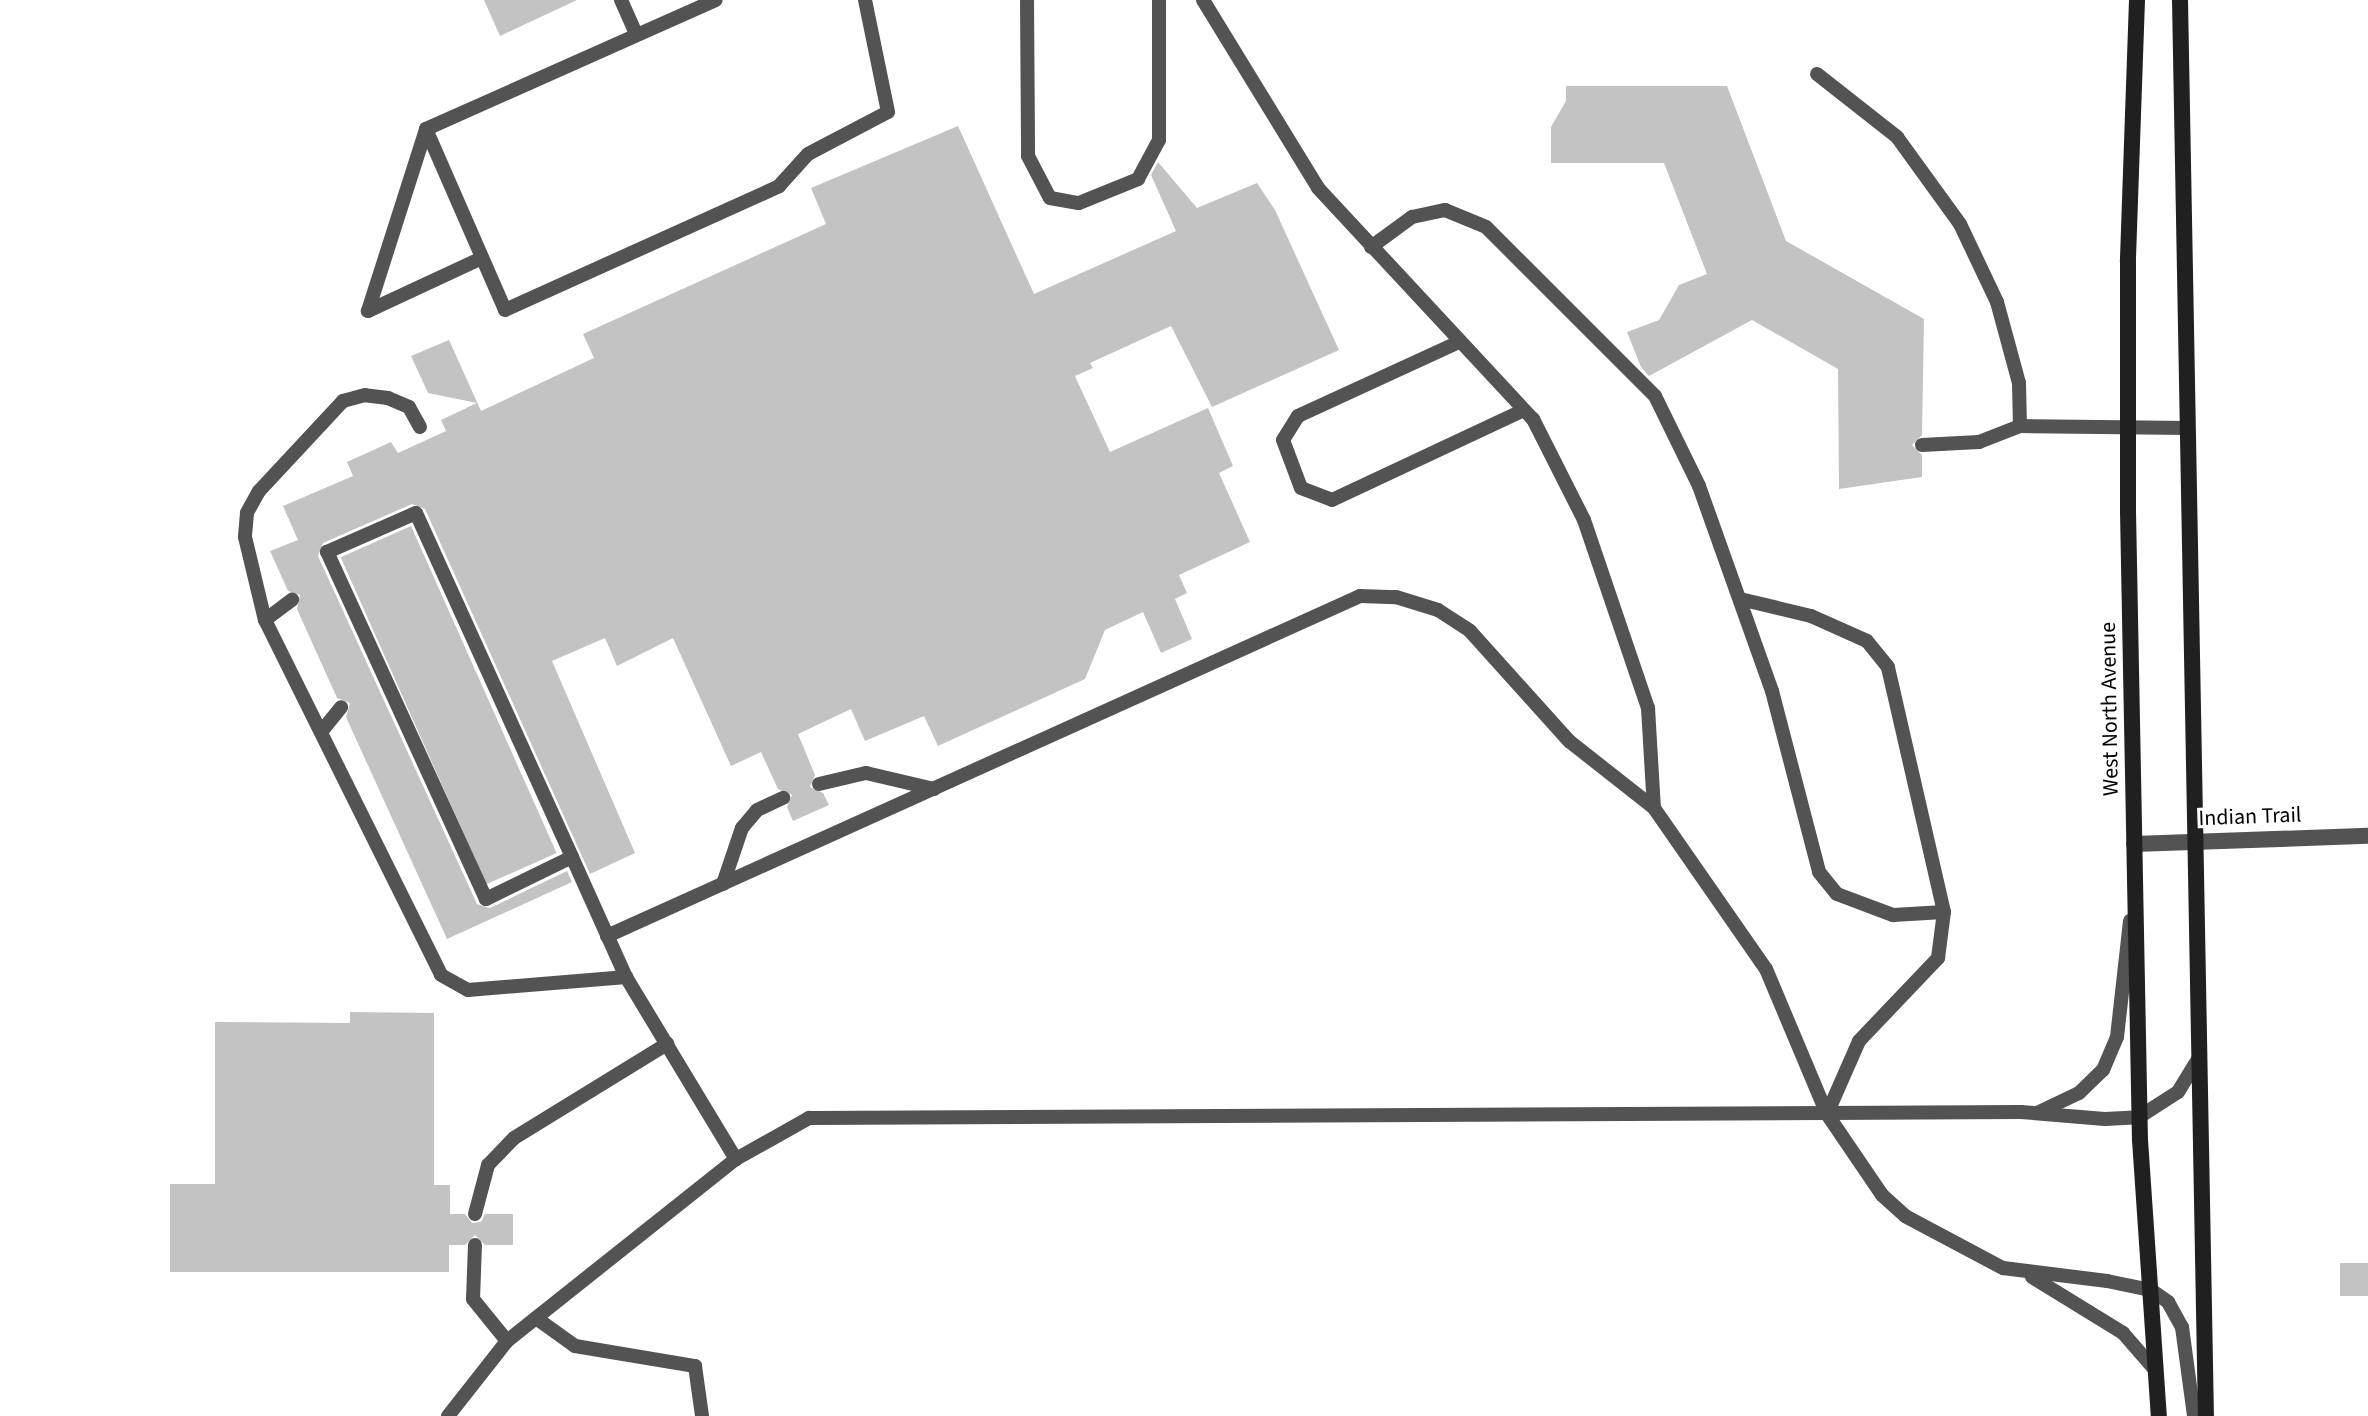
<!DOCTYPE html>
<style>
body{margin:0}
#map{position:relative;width:2368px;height:1416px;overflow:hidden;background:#fff;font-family:"Source Sans 3",sans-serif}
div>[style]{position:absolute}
.building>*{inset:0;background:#c3c3c3;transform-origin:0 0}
.lane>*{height:14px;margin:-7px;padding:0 7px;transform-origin:7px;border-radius:7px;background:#535353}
.street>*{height:16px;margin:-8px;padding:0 8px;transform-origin:8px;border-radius:8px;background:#535353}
.secondary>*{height:16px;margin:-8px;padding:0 8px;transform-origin:8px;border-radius:8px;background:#202020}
span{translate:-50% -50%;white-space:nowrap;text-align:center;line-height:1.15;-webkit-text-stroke:6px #fff;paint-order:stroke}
.street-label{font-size:22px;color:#000}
</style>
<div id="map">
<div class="building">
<div style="clip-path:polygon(484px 0,577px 0,500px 36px)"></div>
<div style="clip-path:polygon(1566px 86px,1727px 86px,1786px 241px,1924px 319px,1922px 435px,1912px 445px,1922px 455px,1922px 477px,1839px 489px,1838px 369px,1752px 320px,1649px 376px,1641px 367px,1627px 332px,1659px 320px,1679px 285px,1707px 274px,1664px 163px,1551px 163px,1551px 127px,1566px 101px)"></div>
<div style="clip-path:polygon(958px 126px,1034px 294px,1176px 231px,1151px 175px,1158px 162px,1197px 208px,1257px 183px,1275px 210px,1339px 350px,1212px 407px,1171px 326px,1090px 363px,1093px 368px,1075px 376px,1110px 452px,1208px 408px,1233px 466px,1219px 473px,1250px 542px,1179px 575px,1187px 593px,1175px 599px,1192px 639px,1161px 653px,1143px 612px,1105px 630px,1085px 679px,938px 746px,924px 716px,865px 741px,851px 709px,798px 734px,815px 775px,810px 787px,823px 793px,829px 805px,793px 821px,787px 807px,792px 795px,778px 789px,761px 752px,731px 766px,673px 638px,617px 666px,605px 638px,552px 661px,635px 853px,590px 874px,425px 509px,412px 504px,323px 543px,318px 556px,477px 904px,490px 908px,567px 871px,572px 882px,447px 939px,346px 717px,350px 703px,337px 698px,297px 609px,300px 595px,288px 591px,270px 551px,298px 540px,283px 506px,353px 476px,347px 462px,391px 442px,398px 453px,446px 431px,441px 420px,477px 403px,428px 393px,411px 356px,449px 340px,481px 411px,594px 358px,583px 334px,826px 224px,811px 188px)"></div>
<div style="left:411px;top:526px;width:358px;height:77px;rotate:66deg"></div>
<div style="clip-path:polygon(350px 1012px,434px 1013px,434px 1185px,450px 1185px,450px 1214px,465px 1214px,472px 1223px,481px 1222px,485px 1214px,513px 1214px,513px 1245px,485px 1245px,475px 1235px,465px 1245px,449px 1245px,449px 1272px,170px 1272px,170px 1184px,215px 1184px,215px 1022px,350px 1023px)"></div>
<div style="left:2340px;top:1263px;width:28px;height:33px"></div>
</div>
<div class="lane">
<div style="left:621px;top:0;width:37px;rotate:66deg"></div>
<div style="left:1027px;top:0;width:156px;rotate:89.6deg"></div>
<div style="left:1028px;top:156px;width:47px;rotate:62.4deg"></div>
<div style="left:1050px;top:198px;width:29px;rotate:10deg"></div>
<div style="left:1079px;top:203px;width:64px;rotate:-22.1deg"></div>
<div style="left:1138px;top:179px;width:44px;rotate:-61.7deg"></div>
<div style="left:1159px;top:140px;width:140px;rotate:-90deg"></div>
<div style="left:1203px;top:0;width:220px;rotate:58.5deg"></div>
<div style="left:1318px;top:188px;width:316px;rotate:47.1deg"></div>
<div style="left:1533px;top:419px;width:113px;rotate:63.2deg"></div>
<div style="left:1584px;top:520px;width:199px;rotate:71.2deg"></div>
<div style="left:1648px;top:708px;width:100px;rotate:86.6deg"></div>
<div style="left:1654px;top:808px;width:196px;rotate:55.2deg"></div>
<div style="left:1766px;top:969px;width:157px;rotate:67.2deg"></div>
<div style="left:1827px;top:1114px;width:98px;rotate:55.8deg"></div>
<div style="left:1882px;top:1195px;width:31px;rotate:42deg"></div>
<div style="left:1905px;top:1216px;width:111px;rotate:28deg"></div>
<div style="left:2003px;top:1268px;width:105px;rotate:7.1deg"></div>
<div style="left:2107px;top:1281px;width:45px;rotate:11.6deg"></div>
<div style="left:2151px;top:1290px;width:21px;rotate:35deg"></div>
<div style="left:2168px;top:1302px;width:29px;rotate:61deg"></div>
<div style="left:2182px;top:1327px;width:90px;rotate:82.3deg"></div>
<div style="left:1817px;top:74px;width:102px;rotate:38.2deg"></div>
<div style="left:1897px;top:137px;width:107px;rotate:54.1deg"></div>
<div style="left:1960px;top:224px;width:86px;rotate:64.6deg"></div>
<div style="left:1997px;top:302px;width:84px;rotate:74.8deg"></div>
<div style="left:2019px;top:383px;width:43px;rotate:88.7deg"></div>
<div style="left:426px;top:129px;width:197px;rotate:66.4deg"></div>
<div style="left:505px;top:310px;width:301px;rotate:-24.3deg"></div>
<div style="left:779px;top:186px;width:43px;rotate:-47.8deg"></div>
<div style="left:808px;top:154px;width:90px;rotate:-27.7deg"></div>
<div style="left:888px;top:112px;width:114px;rotate:-101.6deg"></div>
<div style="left:1371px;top:247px;width:51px;rotate:-36.2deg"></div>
<div style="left:1412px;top:217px;width:34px;rotate:-12deg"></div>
<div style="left:1445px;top:210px;width:44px;rotate:22.5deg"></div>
<div style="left:1486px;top:227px;width:239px;rotate:45deg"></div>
<div style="left:1655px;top:396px;width:100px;rotate:63.9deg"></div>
<div style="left:1699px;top:486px;width:218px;rotate:70.4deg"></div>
<div style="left:1772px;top:691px;width:187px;rotate:75.4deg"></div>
<div style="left:1819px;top:872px;width:28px;rotate:51deg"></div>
<div style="left:1837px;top:894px;width:60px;rotate:20.6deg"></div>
<div style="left:1893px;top:915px;width:51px;rotate:-3.4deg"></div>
<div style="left:1944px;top:912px;width:251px;rotate:-102.9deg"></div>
<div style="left:1888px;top:667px;width:33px;rotate:-129deg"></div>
<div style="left:1867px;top:641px;width:61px;rotate:-155.9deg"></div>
<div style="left:1811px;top:616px;width:73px;rotate:-166.5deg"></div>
<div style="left:482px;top:258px;width:126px;rotate:155.1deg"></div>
<div style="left:368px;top:311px;width:191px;rotate:-72.3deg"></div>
<div style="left:426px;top:129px;width:317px;rotate:-24deg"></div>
<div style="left:1459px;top:342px;width:177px;rotate:155.3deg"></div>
<div style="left:1298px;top:416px;width:28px;rotate:122deg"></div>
<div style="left:1283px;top:440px;width:51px;rotate:69.4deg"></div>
<div style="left:1301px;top:488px;width:33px;rotate:21deg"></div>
<div style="left:1332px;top:500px;width:212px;rotate:-25.1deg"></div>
<div style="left:420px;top:427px;width:23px;rotate:-119deg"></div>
<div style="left:409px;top:407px;width:23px;rotate:-157deg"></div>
<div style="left:388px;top:398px;width:23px;rotate:-173deg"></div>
<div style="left:365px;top:395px;width:23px;rotate:165deg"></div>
<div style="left:343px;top:401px;width:123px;rotate:133deg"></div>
<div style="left:259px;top:491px;width:25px;rotate:119deg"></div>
<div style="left:247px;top:513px;width:24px;rotate:95deg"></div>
<div style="left:245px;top:537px;width:85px;rotate:76.5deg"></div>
<div style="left:265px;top:620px;width:396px;rotate:63.6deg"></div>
<div style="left:441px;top:975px;width:31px;rotate:29deg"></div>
<div style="left:468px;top:990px;width:159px;rotate:-4.7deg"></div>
<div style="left:1922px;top:445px;width:57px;rotate:-3deg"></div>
<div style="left:1979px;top:442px;width:44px;rotate:-21.3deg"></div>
<div style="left:2020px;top:426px;width:168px;rotate:0.7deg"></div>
<div style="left:265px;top:620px;width:34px;rotate:-37deg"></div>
<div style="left:321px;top:732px;width:32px;rotate:-51deg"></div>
<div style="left:819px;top:784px;width:48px;rotate:-13.2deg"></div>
<div style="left:866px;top:773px;width:70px;rotate:13.2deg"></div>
<div style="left:572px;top:857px;width:96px;rotate:154deg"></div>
<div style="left:486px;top:899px;width:382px;rotate:-114.6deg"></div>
<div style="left:327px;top:552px;width:97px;rotate:-23.7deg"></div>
<div style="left:416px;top:513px;width:378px;rotate:65.6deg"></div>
<div style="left:572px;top:857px;width:132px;rotate:65.8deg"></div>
<div style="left:626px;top:977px;width:213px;rotate:58.9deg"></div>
<div style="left:723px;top:884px;width:59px;rotate:-71.3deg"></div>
<div style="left:742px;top:828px;width:23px;rotate:-50deg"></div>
<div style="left:757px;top:810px;width:29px;rotate:-25deg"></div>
<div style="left:607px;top:936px;width:826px;rotate:-24.3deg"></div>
<div style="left:1360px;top:596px;width:36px;rotate:2deg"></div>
<div style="left:1396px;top:597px;width:44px;rotate:17.2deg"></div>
<div style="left:1438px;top:610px;width:38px;rotate:33deg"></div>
<div style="left:1470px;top:631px;width:148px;rotate:48deg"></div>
<div style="left:1569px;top:741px;width:108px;rotate:38.2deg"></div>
<div style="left:2037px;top:1113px;width:47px;rotate:-25.5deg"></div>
<div style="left:2079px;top:1093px;width:33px;rotate:-44deg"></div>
<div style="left:2103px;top:1070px;width:36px;rotate:-67deg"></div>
<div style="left:2117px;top:1037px;width:117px;rotate:-83.6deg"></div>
<div style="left:1827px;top:1114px;width:80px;rotate:-66.3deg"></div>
<div style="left:1859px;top:1041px;width:115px;rotate:-46.4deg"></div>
<div style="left:1938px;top:958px;width:46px;rotate:-82.6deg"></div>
<div style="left:475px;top:1214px;width:51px;rotate:-75.1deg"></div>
<div style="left:488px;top:1165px;width:37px;rotate:-46deg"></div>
<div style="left:514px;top:1138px;width:180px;rotate:-31.6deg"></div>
<div style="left:2032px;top:1277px;width:107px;rotate:31.6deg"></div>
<div style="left:2123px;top:1333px;width:50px;rotate:49deg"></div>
<div style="left:536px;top:1318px;width:48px;rotate:35.7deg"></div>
<div style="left:575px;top:1346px;width:122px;rotate:9.5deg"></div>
<div style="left:695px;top:1366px;width:50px;rotate:82deg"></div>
<div style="left:507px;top:1341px;width:293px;rotate:-38.5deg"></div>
<div style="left:736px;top:1159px;width:84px;rotate:-29.3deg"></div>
<div style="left:809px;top:1118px;width:1212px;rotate:-0.28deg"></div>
<div style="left:2021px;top:1112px;width:84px;rotate:4.8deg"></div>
<div style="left:2105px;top:1119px;width:34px;rotate:-3deg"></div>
<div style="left:2139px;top:1117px;width:46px;rotate:-32.7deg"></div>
<div style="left:2178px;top:1092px;width:42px;rotate:-58.6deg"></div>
<div style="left:448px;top:1416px;width:95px;rotate:-51.8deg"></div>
<div style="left:507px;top:1341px;width:54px;rotate:-129deg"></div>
<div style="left:473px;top:1299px;width:54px;rotate:-87.9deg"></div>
</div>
<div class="street">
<div style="left:2134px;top:844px;width:234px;rotate:-2deg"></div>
</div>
<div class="secondary">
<div style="left:2137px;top:0;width:262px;rotate:92deg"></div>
<div style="left:2128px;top:262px;width:249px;rotate:90deg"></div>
<div style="left:2128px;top:511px;width:629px;rotate:88.91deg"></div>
<div style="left:2140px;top:1140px;width:277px;rotate:86.1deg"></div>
<div style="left:2180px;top:0;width:1416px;rotate:88.95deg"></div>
</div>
<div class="street-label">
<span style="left:2110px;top:709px;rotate:-91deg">West North Avenue</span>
<span style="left:2250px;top:817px;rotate:-2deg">Indian Trail</span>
</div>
</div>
